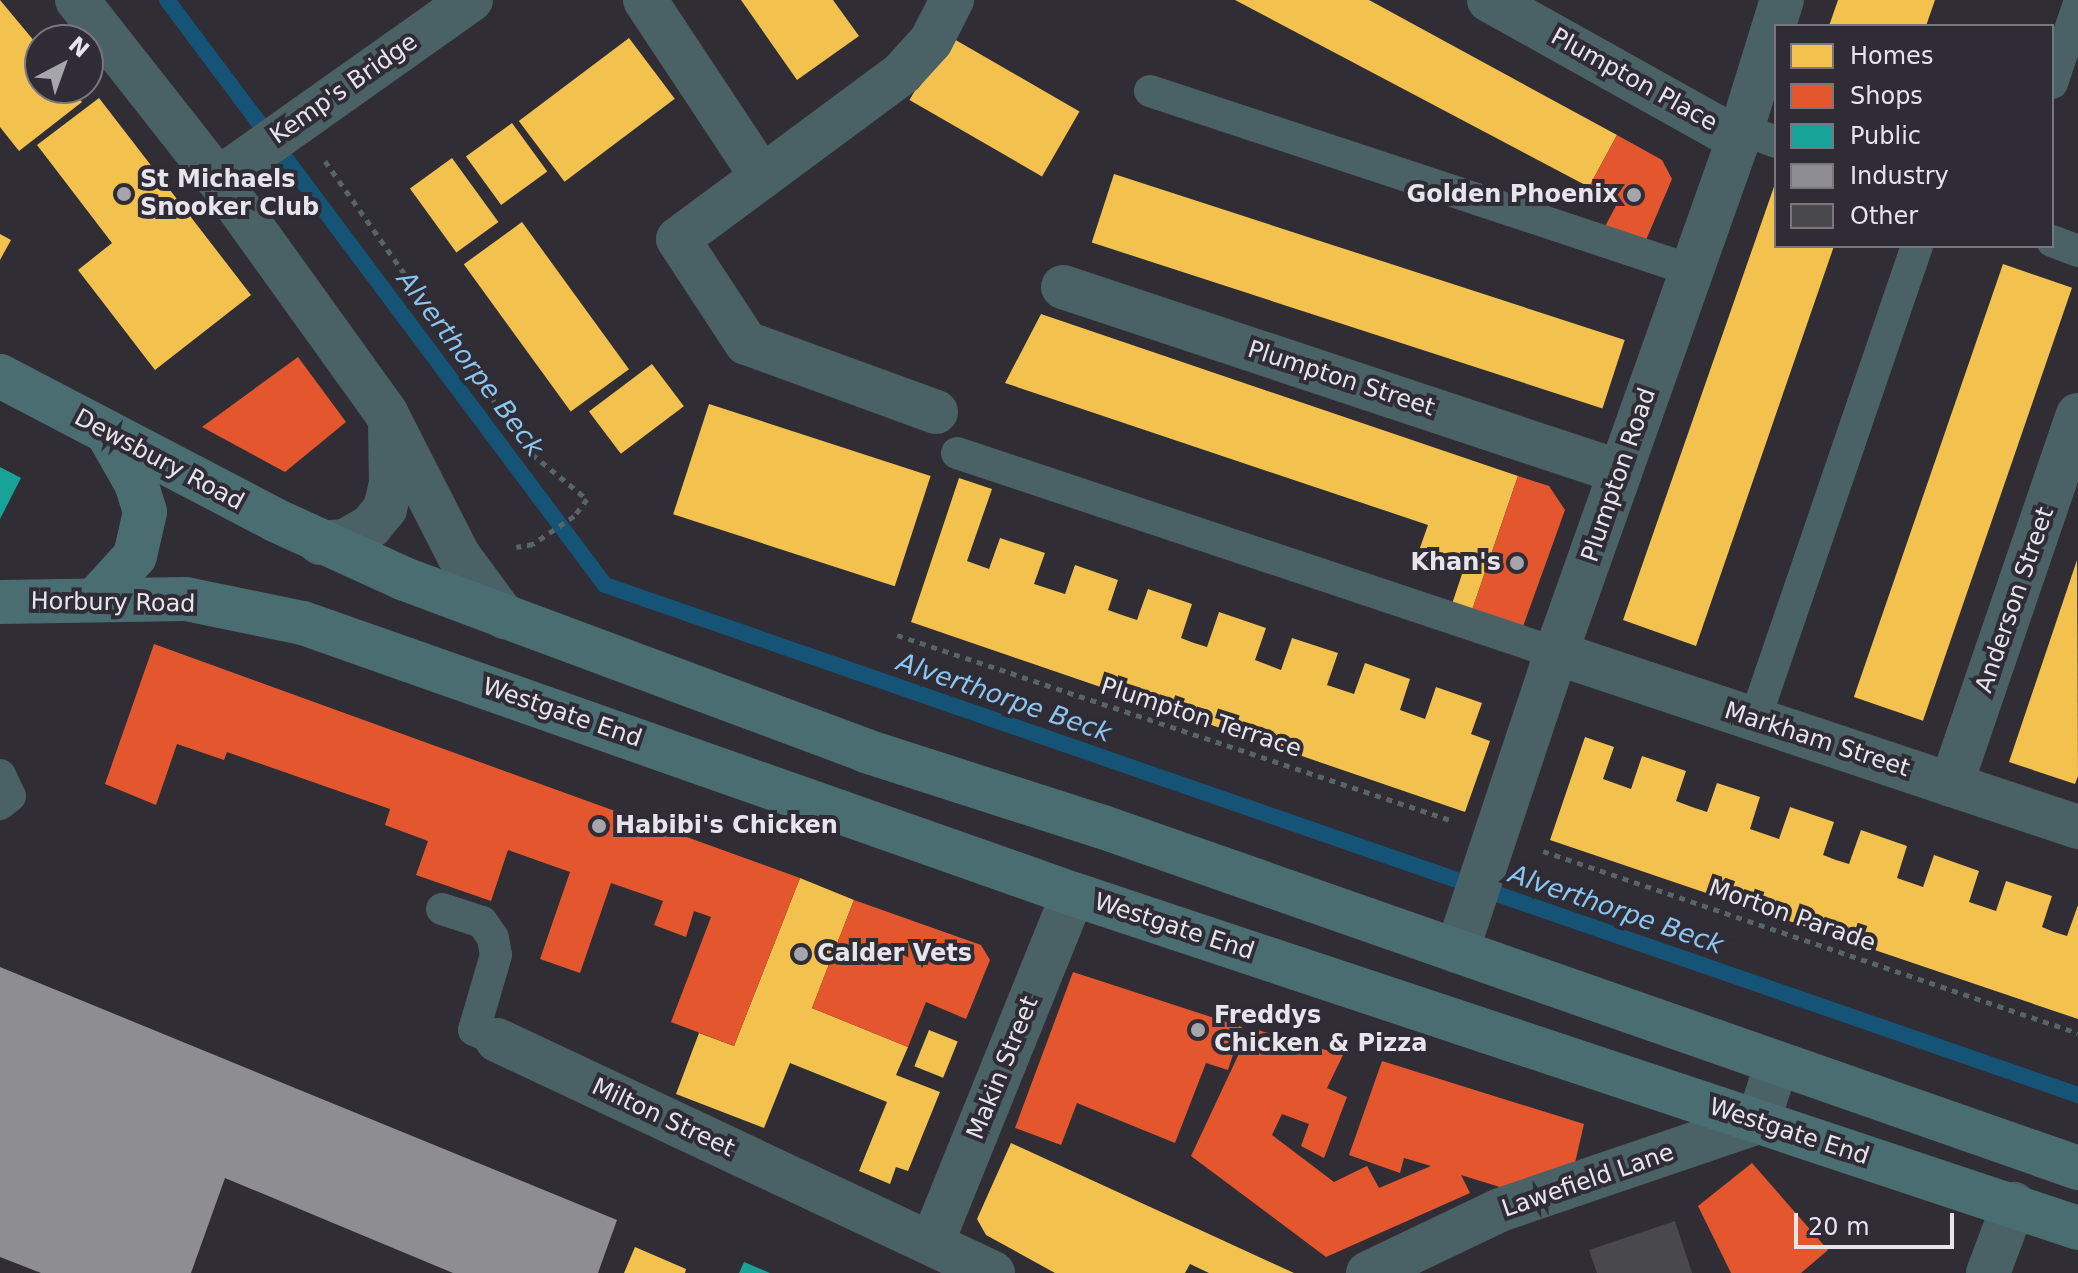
<!DOCTYPE html>
<style>
body{margin:0}
#map{position:relative;width:2078px;height:1273px;overflow:hidden;background:#302e34;font-family:"DejaVu Sans",sans-serif}
div>[style]{position:absolute}
.homes>*{inset:0;background:#f2c14e;transform-origin:0 0}
.shops>*{inset:0;background:#e4572e}
.public>*{inset:0;background:#17a398}
.industry>*{inset:0;background:#8d8d92}
.stream>*{height:16px;margin:-8px;padding:0 8px;transform-origin:8px;border-radius:8px;background:#155377}
.building>*{inset:0;background:#49484d}
.path>*{height:5px;margin-top:-2.5px;transform-origin:0;background:repeating-linear-gradient(90deg,#576468 0 6px,transparent 0 12px)}
.service>*{height:32px;margin:-16px;padding:0 16px;transform-origin:16px;border-radius:16px;background:#4a6165}
.minor>*{height:44px;margin:-22px;padding:0 22px;transform-origin:22px;border-radius:22px;background:#4a6165}
.tertiary>*{height:44px;margin:-22px;padding:0 22px;transform-origin:22px;border-radius:22px;background:#4a6165}
.trunk>*{height:44px;margin:-22px;padding:0 22px;transform-origin:22px;border-radius:22px;background:#4a6d72}
.dots>*{width:22px;height:22px;translate:-50% -50%;box-sizing:border-box;border:4px solid #2f2c36;border-radius:50%}
span{translate:-50% -50%;white-space:nowrap;text-align:center;line-height:1.15;-webkit-text-stroke:8px #2f2c36;paint-order:stroke}
.street-label{font-size:24px;color:#e7e5ec}
.poi-label{font-size:24px;color:#e7e5ec;font-weight:700}
.left{translate:0 -50%;text-align:left}
.right{translate:-100% -50%;text-align:right}
.water-label{font-size:26px;color:#8ac6f0;font-style:italic}
.legend{position:absolute;left:1774px;top:24px;width:280px;height:224px;box-sizing:border-box;background:#2f2c36;border:2px solid #79767f;margin:0;padding:10px 14px;list-style:none;font-size:24px;color:#e7e5ec}
.legend li{display:flex;align-items:center;gap:16px;height:40px}
.legend b{width:40px;border:2px solid #79767f}
.north{position:absolute;left:24px;top:24px;width:80px;height:80px;box-sizing:border-box;background:#2f2c36;border:2px solid #79767f;border-radius:50%;rotate:41deg;font-size:22px;font-weight:700;line-height:32px;text-align:center;color:#e7e5ec}
.north::after{content:'';display:block;margin:auto;width:28px;height:36px;background:#a7a5ac;clip-path:polygon(50% 0,100% 100%,50% 72%,0 100%)}
.scale{position:absolute;left:1794px;top:1213px;width:160px;height:36px;box-sizing:border-box;border:4px solid #e7e5ec;border-top:0;padding-left:10px;font-size:24px;line-height:28px;white-space:nowrap;color:#e7e5ec;-webkit-text-stroke:6px #2f2c36;paint-order:stroke}
</style>
<div id="map">
<div class="homes">
<div style="clip-path:polygon(0 0,40px 48px,40px 88px,71px 88px,82px 102px,19px 151px,0 127px)"></div>
<div style="clip-path:polygon(741px 0,833px 0,859px 36px,797px 80px)"></div>
<div style="clip-path:polygon(1235px 0,1369px 0,1617px 135px,1589px 187px)"></div>
<div style="clip-path:polygon(1838px 0,1935px 0,1926px 26px,1829px 26px)"></div>
<div style="left:947px;top:35px;width:153px;height:75px;rotate:30deg"></div>
<div style="left:629px;top:38px;width:76px;height:138px;rotate:53deg"></div>
<div style="clip-path:polygon(99px 98px,251px 295px,155px 370px,78px 270px,112px 243px,37px 145px)"></div>
<div style="left:512px;top:123px;width:60px;height:57px;rotate:54deg"></div>
<div style="left:452px;top:158px;width:79px;height:52px;rotate:54deg"></div>
<div style="left:1114px;top:174px;width:537px;height:72px;rotate:18deg"></div>
<div style="clip-path:polygon(1776px 181px,1776px 246px,1834px 246px,1696px 646px,1623px 620px)"></div>
<div style="left:522px;top:222px;width:182px;height:72px;rotate:54deg"></div>
<div style="clip-path:polygon(0 234px,11px 240px,0 260px)"></div>
<div style="left:2003px;top:264px;width:73px;height:458px;rotate:19deg"></div>
<div style="clip-path:polygon(1041px 314px,1518px 476px,1470px 616px,1450px 610px,1462px 574px,1416px 559px,1428px 525px,1005px 383px)"></div>
<div style="left:652px;top:364px;width:53px;height:79px;rotate:53deg"></div>
<div style="left:709px;top:404px;width:233px;height:116px;rotate:18deg"></div>
<div style="clip-path:polygon(959px 478px,992px 489px,967px 561px,989px 569px,1000px 538px,1045px 553px,1034px 584px,1065px 594px,1075px 565px,1118px 580px,1108px 610px,1122px 615px,1137px 620px,1148px 589px,1192px 604px,1181px 638px,1194px 643px,1207px 647px,1219px 612px,1266px 628px,1255px 660px,1281px 670px,1292px 638px,1338px 653px,1327px 685px,1354px 694px,1365px 663px,1410px 679px,1400px 710px,1425px 719px,1436px 687px,1482px 703px,1471px 734px,1490px 741px,1465px 812px,911px 622px)"></div>
<div style="clip-path:polygon(2077px 560px,2078px 776px,2075px 784px,2009px 762px)"></div>
<div style="clip-path:polygon(1585px 737px,1614px 747px,1603px 779px,1631px 789px,1642px 756px,1686px 771px,1676px 801px,1692px 807px,1707px 812px,1717px 783px,1760px 797px,1750px 829px,1779px 839px,1790px 807px,1834px 822px,1823px 855px,1836px 860px,1849px 864px,1861px 830px,1907px 846px,1897px 878px,1923px 887px,1934px 855px,1979px 871px,1969px 902px,1996px 911px,2006px 881px,2052px 896px,2042px 927px,2054px 932px,2067px 936px,2078px 905px,2078px 1019px,1550px 840px)"></div>
<div style="clip-path:polygon(800px 878px,854px 900px,812px 1008px,908px 1047px,896px 1075px,940px 1092px,908px 1171px,896px 1167px,890px 1184px,859px 1171px,887px 1102px,790px 1063px,764px 1128px,676px 1094px,699px 1033px,734px 1046px)"></div>
<div style="left:929px;top:1030px;width:31px;height:39px;rotate:22deg"></div>
<div style="clip-path:polygon(1011px 1143px,1294px 1273px,1209px 1273px,1190px 1264px,1185px 1273px,1055px 1273px,986px 1235px,977px 1219px)"></div>
<div style="clip-path:polygon(635px 1247px,686px 1269px,685px 1273px,624px 1273px)"></div>
</div>
<div class="shops">
<div style="clip-path:polygon(1617px 135px,1662px 160px,1672px 179px,1643px 247px,1601px 234px,1618px 202px,1589px 187px)"></div>
<div style="clip-path:polygon(298px 357px,346px 422px,285px 472px,202px 427px)"></div>
<div style="clip-path:polygon(1518px 476px,1549px 486px,1565px 510px,1521px 632px,1470px 616px)"></div>
<div style="clip-path:polygon(154px 644px,800px 878px,734px 1046px,671px 1022px,711px 917px,694px 911px,686px 937px,654px 925px,663px 901px,611px 883px,580px 973px,540px 959px,570px 872px,508px 850px,491px 901px,416px 875px,428px 841px,385px 825px,390px 809px,227px 752px,224px 760px,177px 744px,156px 805px,105px 784px)"></div>
<div style="clip-path:polygon(854px 900px,981px 945px,990px 960px,966px 1019px,926px 1002px,908px 1047px,812px 1008px)"></div>
<div style="clip-path:polygon(1073px 972px,1242px 1027px,1228px 1070px,1206px 1063px,1175px 1143px,1077px 1103px,1061px 1145px,1015px 1128px)"></div>
<div style="clip-path:polygon(1251px 1028px,1343px 1055px,1327px 1088px,1347px 1097px,1324px 1158px,1301px 1146px,1309px 1124px,1282px 1114px,1272px 1135px,1334px 1182px,1367px 1166px,1379px 1188px,1431px 1166px,1404px 1158px,1400px 1173px,1349px 1155px,1382px 1061px,1584px 1124px,1575px 1163px,1503px 1188px,1461px 1175px,1470px 1193px,1326px 1257px,1191px 1156px)"></div>
<div style="clip-path:polygon(1752px 1163px,1828px 1250px,1801px 1273px,1731px 1273px,1698px 1206px)"></div>
</div>
<div class="public">
<div style="clip-path:polygon(0 467px,21px 478px,0 519px)"></div>
<div style="clip-path:polygon(744px 1262px,770px 1273px,739px 1273px)"></div>
</div>
<div class="industry">
<div style="clip-path:polygon(0 967px,617px 1220px,598px 1273px,453px 1273px,225px 1178px,191px 1273px,41px 1273px,0 1257px)"></div>
</div>
<div class="stream">
<div style="left:167px;top:0;width:731px;rotate:53.18deg"></div>
<div style="left:605px;top:585px;width:1559px;rotate:19.1deg"></div>
</div>
<div class="building">
<div style="clip-path:polygon(1675px 1221px,1692px 1273px,1597px 1273px,1589px 1250px)"></div>
</div>
<div class="path">
<div style="left:325px;top:161px;width:359px;rotate:54.8deg"></div>
<div style="left:532px;top:454px;width:71px;rotate:39.3deg"></div>
<div style="left:587px;top:499px;width:21px;rotate:127deg"></div>
<div style="left:574px;top:516px;width:50px;rotate:145.7deg"></div>
<div style="left:533px;top:544px;width:17px;rotate:170deg"></div>
<div style="left:897px;top:635px;width:583px;rotate:18.5deg"></div>
<div style="left:1543px;top:851px;width:565px;rotate:18.79deg"></div>
</div>
<div class="service">
<div style="left:2052px;top:83px;width:81px;rotate:-71.3deg"></div>
<div style="left:1150px;top:91px;width:570px;rotate:18.31deg"></div>
<div style="left:1742px;top:129px;width:36px;rotate:21deg"></div>
<div style="left:2052px;top:241px;width:28px;rotate:21deg"></div>
<div style="left:957px;top:453px;width:632px;rotate:18.46deg"></div>
<div style="left:1755px;top:719px;width:500px;rotate:-71.1deg"></div>
<div style="left:0;top:775px;width:23px;rotate:65deg"></div>
<div style="left:10px;top:796px;width:13px;rotate:141deg"></div>
<div style="left:442px;top:909px;width:42px;rotate:18deg"></div>
<div style="left:482px;top:922px;width:19px;rotate:55deg"></div>
<div style="left:493px;top:938px;width:17px;rotate:80deg"></div>
<div style="left:496px;top:955px;width:78px;rotate:106.3deg"></div>
<div style="left:474px;top:1030px;width:25px;rotate:23deg"></div>
</div>
<div class="minor">
<div style="left:645px;top:0;width:212px;rotate:56.5deg"></div>
<div style="left:1489px;top:0;width:283px;rotate:29.2deg"></div>
<div style="left:218px;top:179px;width:310px;rotate:-35.3deg"></div>
<div style="left:1063px;top:287px;width:587px;rotate:18.37deg"></div>
<div style="left:936px;top:412px;width:202px;rotate:-160deg"></div>
<div style="left:746px;top:343px;width:124px;rotate:-123.2deg"></div>
<div style="left:678px;top:239px;width:279px;rotate:-36.5deg"></div>
<div style="left:902px;top:73px;width:43px;rotate:-47.8deg"></div>
<div style="left:931px;top:41px;width:46px;rotate:-62.9deg"></div>
<div style="left:1556px;top:653px;width:550px;rotate:18.43deg"></div>
<div style="left:1951px;top:785px;width:391px;rotate:-71.1deg"></div>
<div style="left:1457px;top:951px;width:314px;rotate:-71.6deg"></div>
<div style="left:1556px;top:653px;width:556px;rotate:-70.46deg"></div>
<div style="left:1742px;top:129px;width:135px;rotate:-72.8deg"></div>
<div style="left:497px;top:1040px;width:548px;rotate:25.16deg"></div>
<div style="left:932px;top:1243px;width:376px;rotate:-68deg"></div>
<div style="left:1368px;top:1273px;width:146px;rotate:-25.5deg"></div>
<div style="left:1500px;top:1210px;width:273px;rotate:-18.8deg"></div>
<div style="left:1758px;top:1122px;width:59px;rotate:-72.2deg"></div>
<div style="left:1988px;top:1273px;width:74px;rotate:-69.4deg"></div>
</div>
<div class="tertiary">
<div style="left:77px;top:0;width:228px;rotate:51.8deg"></div>
<div style="left:218px;top:179px;width:288px;rotate:54.3deg"></div>
<div style="left:386px;top:413px;width:161px;rotate:63deg"></div>
<div style="left:459px;top:556px;width:76px;rotate:53.6deg"></div>
<div style="left:320px;top:543px;width:25px;rotate:-5deg"></div>
<div style="left:345px;top:541px;width:30px;rotate:-30deg"></div>
<div style="left:371px;top:526px;width:22px;rotate:-51deg"></div>
<div style="left:385px;top:509px;width:27px;rotate:-77deg"></div>
<div style="left:391px;top:483px;width:57px;rotate:-91deg"></div>
</div>
<div class="trunk">
<div style="left:0;top:376px;width:310px;rotate:27.6deg"></div>
<div style="left:275px;top:520px;width:140px;rotate:24.5deg"></div>
<div style="left:402px;top:578px;width:495px;rotate:20.4deg"></div>
<div style="left:866px;top:751px;width:246px;rotate:17.8deg"></div>
<div style="left:1100px;top:826px;width:1036px;rotate:19.27deg"></div>
<div style="left:95px;top:600px;width:59px;rotate:-47.7deg"></div>
<div style="left:135px;top:556px;width:45px;rotate:-77.2deg"></div>
<div style="left:145px;top:512px;width:30px;rotate:-107deg"></div>
<div style="left:136px;top:483px;width:56px;rotate:-119.7deg"></div>
<div style="left:0;top:602px;width:186px;rotate:-0.9deg"></div>
<div style="left:186px;top:599px;width:119px;rotate:11.6deg"></div>
<div style="left:303px;top:623px;width:816px;rotate:19.39deg"></div>
<div style="left:1073px;top:894px;width:1059px;rotate:18.38deg"></div>
</div>
<div class="dots">
<div style="left:124px;top:194px;background:#a7a5ac"></div>
<div style="left:1634px;top:195px;background:#a7a5ac"></div>
<div style="left:1517px;top:563px;background:#a7a5ac"></div>
<div style="left:599px;top:826px;background:#a7a5ac"></div>
<div style="left:801px;top:954px;background:#a7a5ac"></div>
<div style="left:1198px;top:1030px;background:#a7a5ac"></div>
</div>
<div class="street-label">
<span style="left:1634px;top:80px;rotate:29deg">Plumpton Place</span>
<span style="left:344px;top:89px;rotate:-35deg">Kemp's Bridge</span>
<span style="left:1341px;top:379px;rotate:18deg">Plumpton Street</span>
<span style="left:159px;top:460px;rotate:28deg">Dewsbury Road</span>
<span style="left:1619px;top:475px;rotate:-71deg">Plumpton Road</span>
<span style="left:2015px;top:600px;rotate:-71deg">Anderson Street</span>
<span style="left:113px;top:603px;rotate:1deg">Horbury Road</span>
<span style="left:562px;top:713px;rotate:19deg">Westgate End</span>
<span style="left:1201px;top:718px;rotate:18deg">Plumpton Terrace</span>
<span style="left:1817px;top:740px;rotate:18deg">Markham Street</span>
<span style="left:1792px;top:916px;rotate:19deg">Morton Parade</span>
<span style="left:1174px;top:927px;rotate:18deg">Westgate End</span>
<span style="left:1003px;top:1068px;rotate:-68deg">Makin Street</span>
<span style="left:663px;top:1118px;rotate:25deg">Milton Street</span>
<span style="left:1789px;top:1132px;rotate:18deg">Westgate End</span>
<span style="left:1588px;top:1181px;rotate:-19deg">Lawefield Lane</span>
</div>
<div class="poi-label">
<span class="left" style="left:140px;top:194px">St Michaels<br>Snooker Club</span>
<span class="right" style="left:1618px;top:195px">Golden Phoenix</span>
<span class="right" style="left:1501px;top:563px">Khan's</span>
<span class="left" style="left:615px;top:826px">Habibi's Chicken</span>
<span class="left" style="left:817px;top:954px">Calder Vets</span>
<span class="left" style="left:1214px;top:1030px">Freddys<br>Chicken &amp; Pizza</span>
</div>
<div class="water-label">
<span style="left:470px;top:364px;rotate:53deg">Alverthorpe Beck</span>
<span style="left:1004px;top:698px;rotate:19deg">Alverthorpe Beck</span>
<span style="left:1616px;top:910px;rotate:19deg">Alverthorpe Beck</span>
</div>
<ul class="legend">
<li><b style="height:22px;background:#f2c14e"></b>Homes</li>
<li><b style="height:22px;background:#e4572e"></b>Shops</li>
<li><b style="height:22px;background:#17a398"></b>Public</li>
<li><b style="height:22px;background:#8d8d92"></b>Industry</li>
<li><b style="height:22px;background:#49484d"></b>Other</li>
</ul>
<div class="north">N</div>
<div class="scale">20 m</div>
</div>
